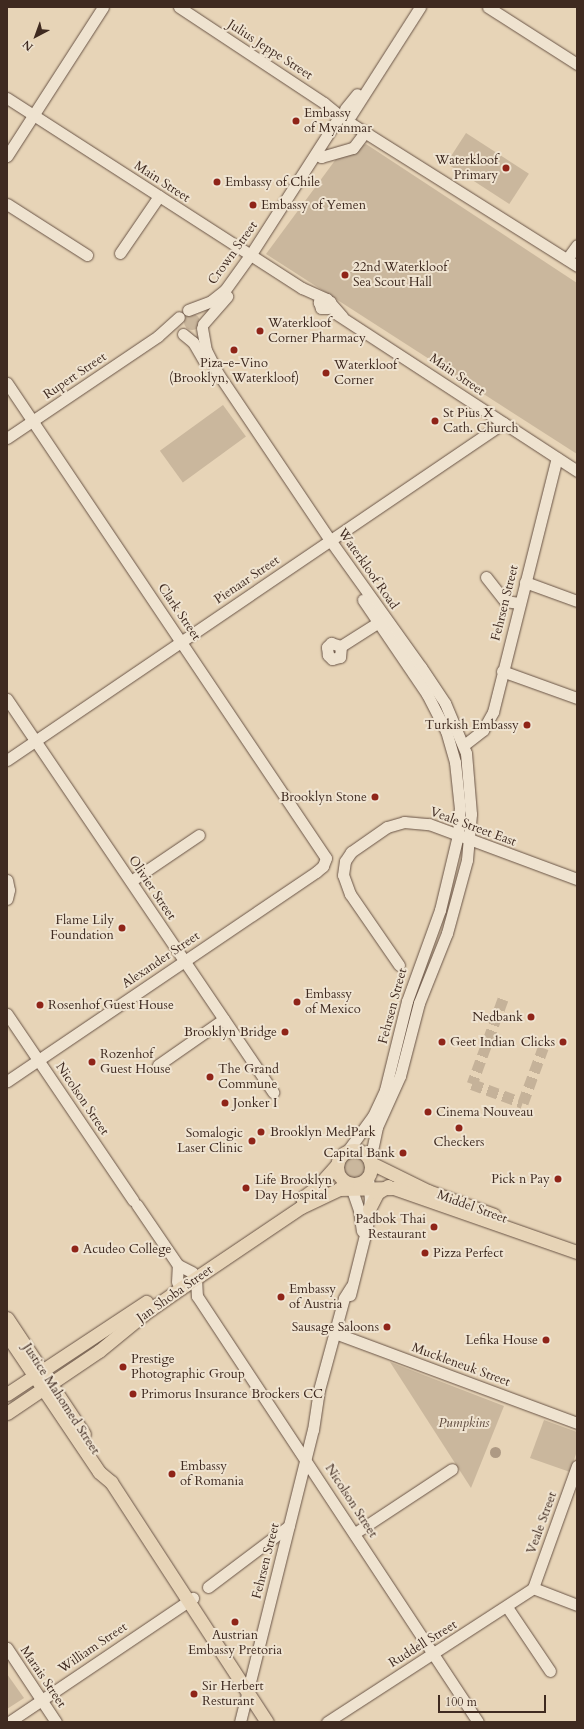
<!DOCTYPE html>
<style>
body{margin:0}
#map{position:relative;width:584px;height:1729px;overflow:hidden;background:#e7d4b7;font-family:Cardo,serif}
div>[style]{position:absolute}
.green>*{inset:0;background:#cab79d;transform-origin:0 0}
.round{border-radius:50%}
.water>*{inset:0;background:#ae9a84}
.minor-tunnel>*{height:11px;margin-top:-5.5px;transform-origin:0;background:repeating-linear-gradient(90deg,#c5b299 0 11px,transparent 0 16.5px)}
.roads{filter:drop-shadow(0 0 1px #695446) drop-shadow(0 0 1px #695446)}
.minor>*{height:11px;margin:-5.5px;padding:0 5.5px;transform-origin:5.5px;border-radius:5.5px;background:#efe3d0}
.major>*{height:13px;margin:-6.5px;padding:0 6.5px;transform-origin:6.5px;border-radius:6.5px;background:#e7d4b7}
.major>.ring{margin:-6.5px;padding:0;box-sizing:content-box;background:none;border:13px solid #e7d4b7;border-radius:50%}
.dots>*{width:11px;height:11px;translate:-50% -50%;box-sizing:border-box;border:2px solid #efe3d0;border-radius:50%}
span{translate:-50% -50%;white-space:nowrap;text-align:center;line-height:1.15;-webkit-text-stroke:4px #efe3d0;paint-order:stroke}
.street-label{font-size:13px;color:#3f2a20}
.poi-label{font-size:13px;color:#3f2a20}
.left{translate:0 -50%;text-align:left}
.right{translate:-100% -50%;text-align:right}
.park-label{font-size:13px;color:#5b4639;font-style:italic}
.frame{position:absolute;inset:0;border:8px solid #3f2a20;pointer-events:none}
.north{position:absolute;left:16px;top:16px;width:40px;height:40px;-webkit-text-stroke:3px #efe3d0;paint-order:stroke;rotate:221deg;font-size:11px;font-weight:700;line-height:16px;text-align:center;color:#3f2a20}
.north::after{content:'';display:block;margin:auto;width:14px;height:18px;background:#3f2a20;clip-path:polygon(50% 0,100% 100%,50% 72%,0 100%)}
.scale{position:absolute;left:438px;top:1695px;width:108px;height:18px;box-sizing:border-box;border:2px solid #3f2a20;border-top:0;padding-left:5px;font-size:12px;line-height:14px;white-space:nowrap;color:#3f2a20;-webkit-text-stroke:3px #efe3d0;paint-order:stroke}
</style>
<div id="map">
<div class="green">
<div style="left:466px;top:133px;width:75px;height:36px;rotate:33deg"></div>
<div style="clip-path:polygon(366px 144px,577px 283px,577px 454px,266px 254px,339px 155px)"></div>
<div class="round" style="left:184px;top:314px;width:16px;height:16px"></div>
<div style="left:223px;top:405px;width:39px;height:78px;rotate:54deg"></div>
<div class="round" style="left:340px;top:1155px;width:26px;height:26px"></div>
<div style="clip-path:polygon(390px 1362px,504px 1406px,471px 1488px)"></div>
<div style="clip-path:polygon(544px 1420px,577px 1432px,577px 1451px,570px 1472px,530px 1458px)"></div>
<div style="clip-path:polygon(7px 1674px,24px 1698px,7px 1709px)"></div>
</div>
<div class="water">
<div class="round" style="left:489.5px;top:1446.5px;width:11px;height:11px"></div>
</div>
<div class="minor-tunnel">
<div style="left:503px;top:999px;width:90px;rotate:110deg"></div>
<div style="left:472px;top:1084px;width:54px;rotate:20.4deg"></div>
<div style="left:523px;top:1103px;width:59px;rotate:-70deg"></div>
</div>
<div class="roads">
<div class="minor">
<div style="left:179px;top:7px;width:174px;rotate:33.5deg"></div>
<div style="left:324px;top:103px;width:19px;rotate:39deg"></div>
<div style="left:488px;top:7px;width:106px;rotate:32.6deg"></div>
<div style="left:7px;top:98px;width:351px;rotate:32.8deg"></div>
<div style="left:302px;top:288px;width:27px;rotate:24deg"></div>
<div style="left:327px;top:299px;width:23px;rotate:49deg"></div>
<div style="left:345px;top:109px;width:19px;rotate:-51deg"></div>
<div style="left:351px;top:115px;width:128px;rotate:-57.4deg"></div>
<div style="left:347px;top:121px;width:272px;rotate:32.2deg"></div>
<div style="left:316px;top:154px;width:6px;rotate:31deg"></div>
<div style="left:321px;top:157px;width:33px;rotate:-16deg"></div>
<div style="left:353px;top:148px;width:21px;rotate:-53deg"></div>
<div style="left:7px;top:156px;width:177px;rotate:-57.2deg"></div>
<div style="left:7px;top:204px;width:95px;rotate:32.5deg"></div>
<div style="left:120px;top:253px;width:69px;rotate:-55.6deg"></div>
<div style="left:567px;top:259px;width:17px;rotate:-54deg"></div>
<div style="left:323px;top:298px;width:6px;rotate:135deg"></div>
<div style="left:319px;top:302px;width:6px;rotate:72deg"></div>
<div style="left:321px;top:308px;width:6px"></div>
<div style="left:327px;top:308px;width:7px;rotate:-63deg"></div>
<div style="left:188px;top:310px;width:25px;rotate:-21deg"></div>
<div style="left:211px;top:301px;width:18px;rotate:-38deg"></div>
<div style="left:225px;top:290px;width:44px;rotate:-54.2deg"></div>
<div style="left:251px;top:254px;width:163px;rotate:-57.3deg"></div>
<div style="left:335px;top:313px;width:289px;rotate:33.1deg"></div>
<div style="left:203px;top:324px;width:37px;rotate:-49deg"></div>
<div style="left:202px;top:328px;width:22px;rotate:80deg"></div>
<div style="left:206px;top:350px;width:28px;rotate:63deg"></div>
<div style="left:219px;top:375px;width:199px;rotate:56.1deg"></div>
<div style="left:330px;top:540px;width:156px;rotate:54.4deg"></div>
<div style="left:421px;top:667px;width:43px;rotate:56.3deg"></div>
<div style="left:445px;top:703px;width:54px;rotate:67.2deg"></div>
<div style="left:466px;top:753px;width:61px;rotate:85.3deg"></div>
<div style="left:471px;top:814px;width:46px;rotate:95deg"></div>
<div style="left:467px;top:860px;width:76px;rotate:105.3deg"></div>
<div style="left:447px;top:933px;width:75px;rotate:111.8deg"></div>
<div style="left:419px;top:1003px;width:75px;rotate:104.6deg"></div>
<div style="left:400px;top:1076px;width:56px;rotate:114.3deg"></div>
<div style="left:377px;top:1127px;width:34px;rotate:102deg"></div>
<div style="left:183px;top:334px;width:13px;rotate:39deg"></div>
<div style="left:193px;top:342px;width:22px;rotate:60deg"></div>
<div style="left:7px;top:383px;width:572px;rotate:56.12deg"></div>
<div style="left:326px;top:858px;width:9px;rotate:111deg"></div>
<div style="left:323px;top:866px;width:9px;rotate:139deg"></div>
<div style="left:316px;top:872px;width:373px;rotate:145.9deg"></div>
<div style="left:7px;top:438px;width:182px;rotate:-34deg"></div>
<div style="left:158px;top:336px;width:28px;rotate:-42deg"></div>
<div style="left:486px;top:577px;width:31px;rotate:52deg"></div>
<div style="left:505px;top:601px;width:14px;rotate:8deg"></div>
<div style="left:525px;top:582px;width:55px;rotate:20.1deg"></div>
<div style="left:341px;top:646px;width:11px;rotate:95deg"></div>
<div style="left:340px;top:657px;width:8px;rotate:166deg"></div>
<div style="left:332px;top:659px;width:6px;rotate:-135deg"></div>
<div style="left:328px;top:655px;width:8px;rotate:-97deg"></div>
<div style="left:327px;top:647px;width:6px;rotate:-45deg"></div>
<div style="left:331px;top:643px;width:10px;rotate:17deg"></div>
<div style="left:341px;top:646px;width:52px;rotate:-32.5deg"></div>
<div style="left:502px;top:671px;width:80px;rotate:19.8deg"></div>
<div style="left:7px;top:699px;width:475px;rotate:55.9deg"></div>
<div style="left:464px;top:745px;width:24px;rotate:-38deg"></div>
<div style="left:483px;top:730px;width:21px;rotate:-61deg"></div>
<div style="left:493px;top:712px;width:262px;rotate:-75.9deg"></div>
<div style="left:7px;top:760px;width:600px;rotate:-34.19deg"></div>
<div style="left:7px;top:880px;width:10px;rotate:79deg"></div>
<div style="left:9px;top:890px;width:9px;rotate:103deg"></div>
<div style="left:131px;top:881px;width:82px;rotate:-34.1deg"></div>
<div style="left:399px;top:965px;width:86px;rotate:-124.6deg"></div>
<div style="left:350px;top:894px;width:20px;rotate:-110deg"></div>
<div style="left:343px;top:875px;width:14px;rotate:-82deg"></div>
<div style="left:345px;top:861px;width:11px;rotate:-56deg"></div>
<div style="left:351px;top:852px;width:44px;rotate:-34.8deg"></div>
<div style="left:387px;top:827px;width:18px;rotate:-16deg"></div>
<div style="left:404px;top:822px;width:25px;rotate:5deg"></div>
<div style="left:429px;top:824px;width:158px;rotate:20.4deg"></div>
<div style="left:7px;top:1014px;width:225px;rotate:55.9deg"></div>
<div style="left:158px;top:1065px;width:80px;rotate:-34.9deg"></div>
<div style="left:346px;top:1153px;width:46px;rotate:-53.9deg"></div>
<div style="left:373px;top:1116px;width:29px;rotate:-65deg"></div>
<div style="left:385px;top:1090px;width:92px;rotate:-76.1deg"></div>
<div style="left:407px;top:1001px;width:97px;rotate:-70.1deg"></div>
<div style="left:440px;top:910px;width:77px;rotate:-76.5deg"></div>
<div style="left:458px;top:835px;width:26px;rotate:-86deg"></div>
<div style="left:460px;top:809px;width:47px;rotate:-96.1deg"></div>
<div style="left:455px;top:762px;width:32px;rotate:-106deg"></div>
<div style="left:446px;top:731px;width:42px;rotate:-117.2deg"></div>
<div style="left:427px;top:694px;width:114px;rotate:-124.2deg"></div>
<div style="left:350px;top:1184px;width:28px;rotate:71deg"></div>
<div style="left:359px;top:1210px;width:21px;rotate:82deg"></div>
<div style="left:137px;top:1205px;width:73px;rotate:55.7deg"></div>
<div style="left:178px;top:1265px;width:16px;rotate:27deg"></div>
<div style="left:196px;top:1278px;width:18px;rotate:87deg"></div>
<div style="left:197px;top:1296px;width:510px;rotate:56.59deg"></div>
<div style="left:177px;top:1282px;width:17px;rotate:-87deg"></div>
<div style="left:350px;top:1295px;width:70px;rotate:-76deg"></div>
<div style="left:367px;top:1227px;width:27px;rotate:-84deg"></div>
<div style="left:370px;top:1200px;width:23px;rotate:-95deg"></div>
<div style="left:335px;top:1333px;width:258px;rotate:20.4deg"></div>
<div style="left:355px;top:1533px;width:116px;rotate:-33.4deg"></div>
<div style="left:208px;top:1587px;width:101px;rotate:-37deg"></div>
<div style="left:533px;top:1588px;width:130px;rotate:-70.2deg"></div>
<div style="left:533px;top:1588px;width:47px;rotate:21.1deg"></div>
<div style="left:507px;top:1607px;width:77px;rotate:56.1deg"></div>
<div style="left:7px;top:1648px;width:89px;rotate:56.5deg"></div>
<div style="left:9px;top:1722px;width:222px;rotate:-34deg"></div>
<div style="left:240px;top:1722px;width:301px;rotate:-76deg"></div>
<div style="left:313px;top:1430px;width:40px;rotate:-81.5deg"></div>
<div style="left:319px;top:1390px;width:95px;rotate:-74.8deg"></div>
<div style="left:344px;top:1298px;width:13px;rotate:-58deg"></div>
<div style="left:327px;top:1722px;width:246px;rotate:-33deg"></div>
</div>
<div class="major">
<div class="ring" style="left:337px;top:1150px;width:21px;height:21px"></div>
<div style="left:371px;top:1163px;width:64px;rotate:26.2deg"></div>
<div style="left:428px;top:1191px;width:70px;rotate:20deg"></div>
<div style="left:339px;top:1189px;width:55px;rotate:-1deg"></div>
<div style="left:394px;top:1188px;width:194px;rotate:19.3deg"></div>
<div style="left:302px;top:1198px;width:19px;rotate:-36deg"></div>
<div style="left:317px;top:1187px;width:30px;rotate:-48deg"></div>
<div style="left:369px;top:1209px;width:18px;rotate:-63deg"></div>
<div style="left:377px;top:1193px;width:13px;rotate:-32deg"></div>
<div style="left:7px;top:1318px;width:139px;rotate:56.4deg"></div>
<div style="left:7px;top:1335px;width:165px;rotate:56.1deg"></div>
<div style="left:99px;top:1472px;width:16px;rotate:40deg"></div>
<div style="left:111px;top:1482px;width:286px;rotate:57deg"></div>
<div style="left:7px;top:1394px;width:167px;rotate:-33.5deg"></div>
<div style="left:7px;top:1413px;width:111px;rotate:-34deg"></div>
<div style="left:99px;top:1351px;width:58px;rotate:-39.4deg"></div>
<div style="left:144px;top:1314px;width:45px;rotate:-35.1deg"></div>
<div style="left:181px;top:1288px;width:145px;rotate:-34deg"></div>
<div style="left:301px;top:1207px;width:42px;rotate:-25.3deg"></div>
<div style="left:339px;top:1189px;width:10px;rotate:-37deg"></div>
</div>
</div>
<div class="dots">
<div style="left:296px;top:121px;background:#8f2418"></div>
<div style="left:506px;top:168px;background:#8f2418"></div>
<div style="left:217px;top:182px;background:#8f2418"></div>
<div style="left:253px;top:205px;background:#8f2418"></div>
<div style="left:345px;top:275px;background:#8f2418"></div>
<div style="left:260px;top:331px;background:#8f2418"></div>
<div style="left:234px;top:350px;background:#8f2418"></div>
<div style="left:326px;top:373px;background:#8f2418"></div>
<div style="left:435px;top:421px;background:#8f2418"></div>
<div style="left:527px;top:725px;background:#8f2418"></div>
<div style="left:375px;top:797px;background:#8f2418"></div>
<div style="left:122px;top:928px;background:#8f2418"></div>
<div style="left:297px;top:1002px;background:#8f2418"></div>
<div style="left:40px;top:1005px;background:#8f2418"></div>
<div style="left:531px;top:1017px;background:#8f2418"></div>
<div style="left:285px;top:1032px;background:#8f2418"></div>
<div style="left:442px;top:1042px;background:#8f2418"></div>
<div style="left:563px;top:1042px;background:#8f2418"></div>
<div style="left:92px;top:1062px;background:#8f2418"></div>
<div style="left:210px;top:1077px;background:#8f2418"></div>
<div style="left:225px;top:1103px;background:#8f2418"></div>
<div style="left:428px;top:1112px;background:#8f2418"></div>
<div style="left:459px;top:1128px;background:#8f2418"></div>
<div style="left:261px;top:1132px;background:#8f2418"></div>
<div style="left:252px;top:1141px;background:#8f2418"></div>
<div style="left:403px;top:1153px;background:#8f2418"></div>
<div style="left:558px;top:1179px;background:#8f2418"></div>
<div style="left:246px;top:1188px;background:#8f2418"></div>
<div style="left:434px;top:1227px;background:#8f2418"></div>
<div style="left:75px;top:1249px;background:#8f2418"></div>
<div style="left:425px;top:1253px;background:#8f2418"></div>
<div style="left:281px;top:1297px;background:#8f2418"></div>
<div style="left:387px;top:1327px;background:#8f2418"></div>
<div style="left:546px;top:1340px;background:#8f2418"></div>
<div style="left:123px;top:1367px;background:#8f2418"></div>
<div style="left:133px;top:1394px;background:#8f2418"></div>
<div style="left:172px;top:1474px;background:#8f2418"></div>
<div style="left:235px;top:1622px;background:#8f2418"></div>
<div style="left:194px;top:1694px;background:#8f2418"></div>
</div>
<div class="street-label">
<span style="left:270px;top:50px;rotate:33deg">Julius Jeppe Street</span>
<span style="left:162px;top:182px;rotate:33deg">Main Street</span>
<span style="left:233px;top:253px;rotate:-54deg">Crown Street</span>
<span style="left:457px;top:375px;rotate:34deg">Main Street</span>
<span style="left:75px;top:376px;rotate:-34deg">Rupert Street</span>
<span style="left:368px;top:569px;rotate:55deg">Waterkloof Road</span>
<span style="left:247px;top:580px;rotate:-34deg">Pienaar Street</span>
<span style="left:505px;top:603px;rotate:-76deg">Fehrsen Street</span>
<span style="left:179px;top:612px;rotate:56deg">Clark Street</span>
<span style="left:473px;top:827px;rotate:20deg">Veale Street East</span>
<span style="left:152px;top:888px;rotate:56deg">Olivier Street</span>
<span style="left:161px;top:960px;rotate:-34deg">Alexander Street</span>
<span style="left:393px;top:1006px;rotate:-75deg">Fehrsen Street</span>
<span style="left:82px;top:1099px;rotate:56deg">Nicolson Street</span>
<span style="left:472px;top:1207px;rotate:20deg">Middel Street</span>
<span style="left:175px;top:1294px;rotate:-35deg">Jan Shoba Street</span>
<span style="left:461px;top:1365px;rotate:20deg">Muckleneuk Street</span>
<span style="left:61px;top:1399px;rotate:57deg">Justice Mahomed Street</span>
<span style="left:351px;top:1501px;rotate:57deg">Nicolson Street</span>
<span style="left:542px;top:1523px;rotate:-70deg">Veale Street</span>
<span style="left:266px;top:1561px;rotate:-76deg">Fehrsen Street</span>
<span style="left:423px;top:1644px;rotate:-32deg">Ruddell Street</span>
<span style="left:93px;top:1648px;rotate:-34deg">William Street</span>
<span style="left:43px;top:1677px;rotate:56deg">Marais Street</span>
</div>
<div class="poi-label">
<span class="left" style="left:304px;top:121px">Embassy<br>of Myanmar</span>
<span class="right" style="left:498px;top:168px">Waterkloof<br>Primary</span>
<span class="left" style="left:225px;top:182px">Embassy of Chile</span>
<span class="left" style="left:261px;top:205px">Embassy of Yemen</span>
<span class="left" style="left:353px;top:275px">22nd Waterkloof<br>Sea Scout Hall</span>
<span class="left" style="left:268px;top:331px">Waterkloof<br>Corner Pharmacy</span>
<span style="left:234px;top:371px">Piza-e-Vino<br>(Brooklyn, Waterkloof)</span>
<span class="left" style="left:334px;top:373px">Waterkloof<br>Corner</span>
<span class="left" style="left:443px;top:421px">St Pius X<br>Cath. Church</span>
<span class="right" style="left:519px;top:725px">Turkish Embassy</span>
<span class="right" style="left:367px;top:797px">Brooklyn Stone</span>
<span class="right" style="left:114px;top:928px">Flame Lily<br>Foundation</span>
<span class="left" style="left:305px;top:1002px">Embassy<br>of Mexico</span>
<span class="left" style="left:48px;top:1005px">Rosenhof Guest House</span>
<span class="right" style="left:523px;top:1017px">Nedbank</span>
<span class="right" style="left:277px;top:1032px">Brooklyn Bridge</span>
<span class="left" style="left:450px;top:1042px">Geet Indian</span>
<span class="right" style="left:555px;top:1042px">Clicks</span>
<span class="left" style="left:100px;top:1062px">Rozenhof<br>Guest House</span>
<span class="left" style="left:218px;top:1077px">The Grand<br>Commune</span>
<span class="left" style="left:233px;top:1103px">Jonker I</span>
<span class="left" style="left:436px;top:1112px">Cinema Nouveau</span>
<span class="left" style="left:270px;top:1132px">Brooklyn MedPark</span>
<span class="right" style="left:243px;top:1141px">Somalogic<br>Laser Clinic</span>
<span style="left:459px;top:1142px">Checkers</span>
<span class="right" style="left:395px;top:1153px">Capital Bank</span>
<span class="right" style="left:550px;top:1179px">Pick n Pay</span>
<span class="left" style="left:255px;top:1188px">Life Brooklyn<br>Day Hospital</span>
<span class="right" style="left:426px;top:1227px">Padbok Thai<br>Restaurant</span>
<span class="left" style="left:83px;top:1249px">Acudeo College</span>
<span class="left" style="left:433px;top:1253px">Pizza Perfect</span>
<span class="left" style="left:289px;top:1297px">Embassy<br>of Austria</span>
<span class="right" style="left:379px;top:1327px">Sausage Saloons</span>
<span class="right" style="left:538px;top:1340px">Lefika House</span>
<span class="left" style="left:131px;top:1367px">Prestige<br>Photographic Group</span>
<span class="left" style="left:141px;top:1394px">Primorus Insurance Brockers CC</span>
<span class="left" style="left:180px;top:1474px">Embassy<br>of Romania</span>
<span style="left:235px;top:1643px">Austrian<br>Embassy Pretoria</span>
<span class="left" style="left:202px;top:1694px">Sir Herbert<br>Resturant</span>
</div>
<div class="park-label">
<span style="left:464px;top:1423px">Pumpkins</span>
</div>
<div class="frame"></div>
<div class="north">N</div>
<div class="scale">100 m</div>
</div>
